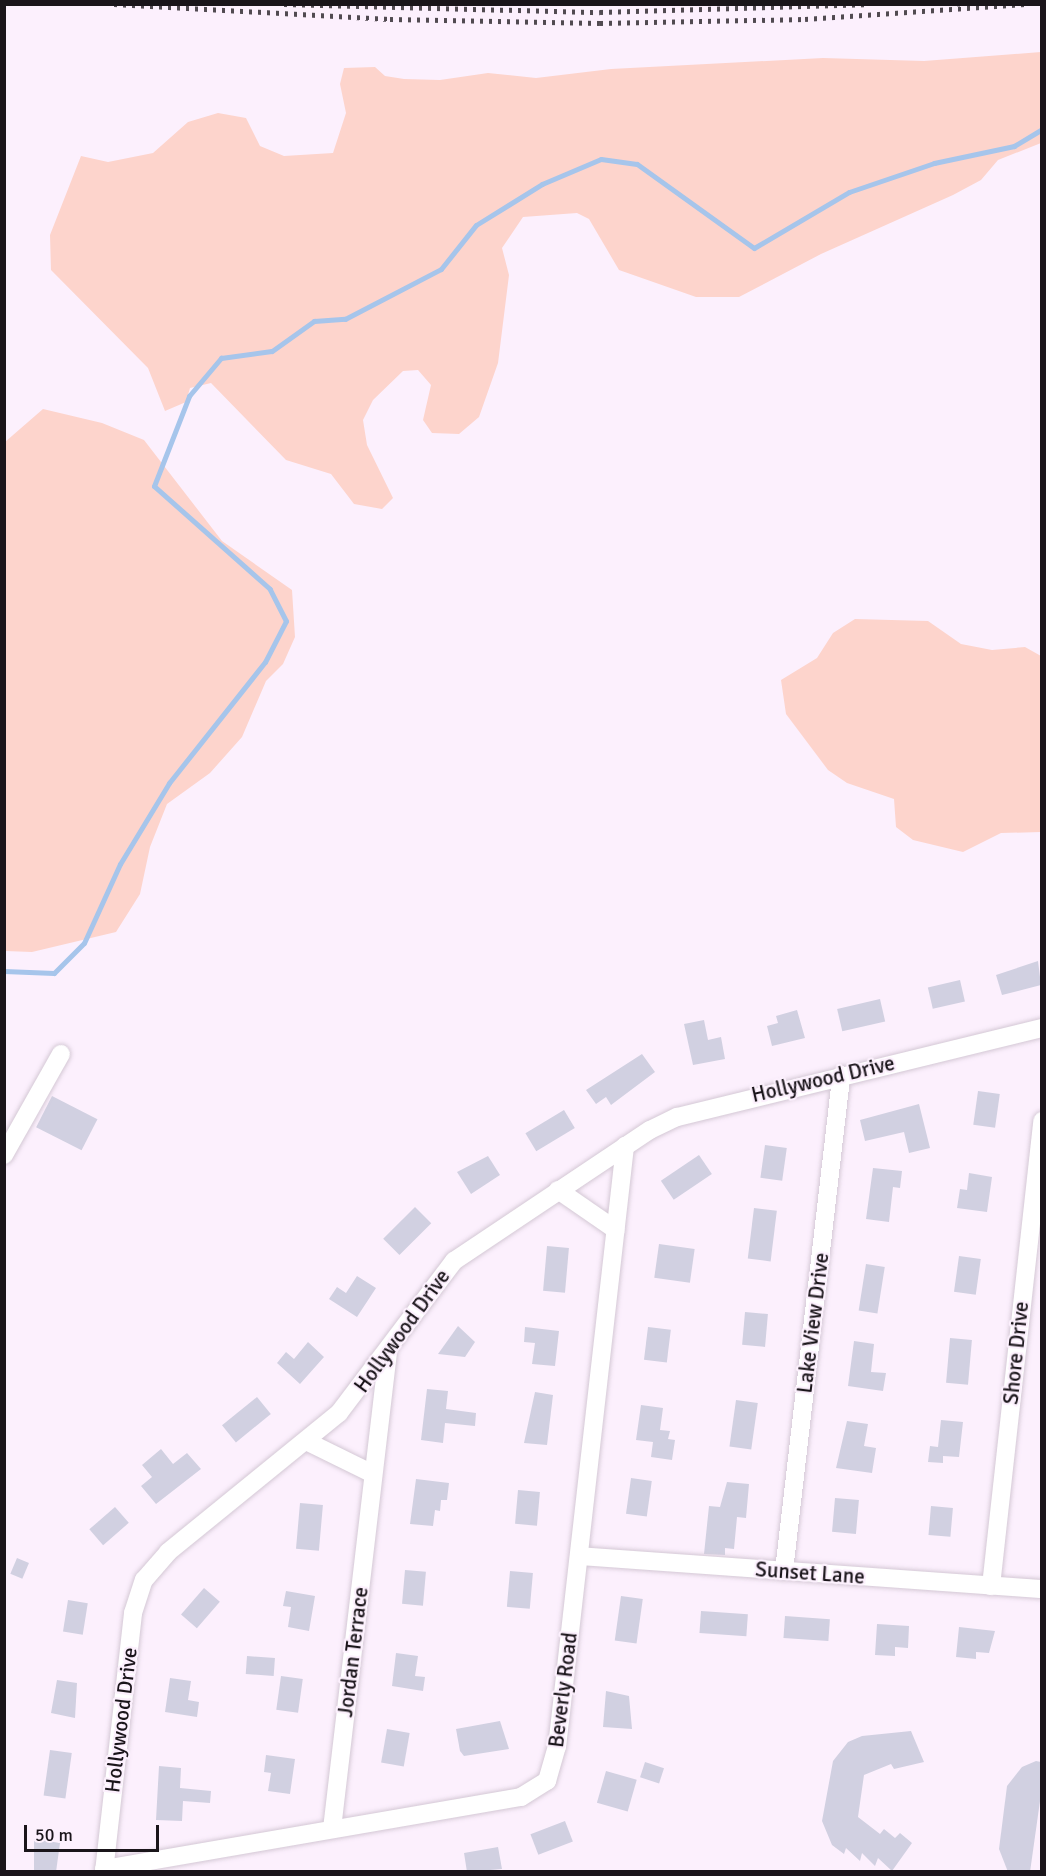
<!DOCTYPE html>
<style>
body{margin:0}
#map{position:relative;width:1046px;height:1876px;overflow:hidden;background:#fcf0fd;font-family:Signika,sans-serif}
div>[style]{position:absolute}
.green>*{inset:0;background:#fdd4cc}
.stream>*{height:5px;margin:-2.5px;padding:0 2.5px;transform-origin:2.5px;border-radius:2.5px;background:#a6c5eb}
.building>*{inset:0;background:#d1d0e1;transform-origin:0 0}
.roads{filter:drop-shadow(0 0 2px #d4c8d5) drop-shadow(0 0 2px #d4c8d5)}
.street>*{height:18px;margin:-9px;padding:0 9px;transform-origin:9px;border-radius:9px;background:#fff}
.rail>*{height:4.5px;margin-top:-2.25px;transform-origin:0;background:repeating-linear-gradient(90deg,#514a51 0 3px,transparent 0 9px)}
span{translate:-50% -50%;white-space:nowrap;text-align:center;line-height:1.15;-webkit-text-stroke:4.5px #fcf0fd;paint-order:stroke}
.street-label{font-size:21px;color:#1a151a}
.frame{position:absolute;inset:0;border:6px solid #1a151a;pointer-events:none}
.scale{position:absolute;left:24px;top:1825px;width:135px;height:27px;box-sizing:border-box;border:3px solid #1a151a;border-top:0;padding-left:8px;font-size:18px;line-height:21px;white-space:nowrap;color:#1a151a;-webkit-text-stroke:4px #fcf0fd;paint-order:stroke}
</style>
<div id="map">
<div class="green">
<div style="clip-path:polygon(1041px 52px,1041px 143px,998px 160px,981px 180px,953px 195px,821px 254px,739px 297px,696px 297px,619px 270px,589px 219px,577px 213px,523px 217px,502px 248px,509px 275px,498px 363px,479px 417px,459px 434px,432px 433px,423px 420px,431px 385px,418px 370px,403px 371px,373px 400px,363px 420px,367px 445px,393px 498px,382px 509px,354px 504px,331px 474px,286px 460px,211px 383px,190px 388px,186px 402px,165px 411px,148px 368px,51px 270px,50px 235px,81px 156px,108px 162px,153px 153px,188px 122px,218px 113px,246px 118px,260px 146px,284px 156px,333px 153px,346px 113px,340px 84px,344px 68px,375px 67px,385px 76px,404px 79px,440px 80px,488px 73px,536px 78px,611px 69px,823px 58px,924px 61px)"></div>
<div style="clip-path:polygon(43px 409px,102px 423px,144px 440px,222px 541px,292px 590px,295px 637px,283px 664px,266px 681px,242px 737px,210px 773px,167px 804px,150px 847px,140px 894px,116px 932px,32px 952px,5px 951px,5px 442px)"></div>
<div style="clip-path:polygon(855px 619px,928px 621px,961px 644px,992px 650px,1025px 647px,1041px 656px,1041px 832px,1001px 833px,963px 852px,913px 840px,896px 827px,894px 799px,847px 783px,828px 770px,786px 714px,781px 680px,817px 658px,833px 633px)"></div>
</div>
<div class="stream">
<div style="left:4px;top:971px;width:50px;rotate:2.3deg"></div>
<div style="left:54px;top:973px;width:42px;rotate:-45deg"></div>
<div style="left:84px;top:943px;width:87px;rotate:-65.5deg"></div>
<div style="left:120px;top:864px;width:95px;rotate:-58.8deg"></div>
<div style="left:169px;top:783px;width:154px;rotate:-51.6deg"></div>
<div style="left:265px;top:662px;width:46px;rotate:-62.9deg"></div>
<div style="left:286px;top:621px;width:36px;rotate:-117deg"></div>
<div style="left:270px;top:589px;width:155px;rotate:-138.4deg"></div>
<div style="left:154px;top:486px;width:97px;rotate:-68.7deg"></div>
<div style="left:189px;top:396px;width:50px;rotate:-49.9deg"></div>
<div style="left:221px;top:358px;width:51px;rotate:-7.8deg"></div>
<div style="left:272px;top:351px;width:52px;rotate:-35.5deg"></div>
<div style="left:314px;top:321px;width:31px;rotate:-4deg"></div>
<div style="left:345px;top:319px;width:108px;rotate:-27.5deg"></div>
<div style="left:441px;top:269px;width:56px;rotate:-51.5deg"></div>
<div style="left:476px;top:225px;width:78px;rotate:-31.8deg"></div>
<div style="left:542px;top:184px;width:64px;rotate:-23deg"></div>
<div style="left:601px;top:159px;width:36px;rotate:8deg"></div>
<div style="left:637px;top:164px;width:144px;rotate:35.7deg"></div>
<div style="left:754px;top:248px;width:110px;rotate:-30.5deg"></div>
<div style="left:849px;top:192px;width:90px;rotate:-18.8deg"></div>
<div style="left:934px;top:163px;width:82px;rotate:-12deg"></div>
<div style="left:1014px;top:146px;width:33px;rotate:-31deg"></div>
</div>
<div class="building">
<div style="clip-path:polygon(1038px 961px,1041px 985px,1002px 995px,996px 975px)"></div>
<div style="left:960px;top:980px;width:22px;height:33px;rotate:77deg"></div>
<div style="left:880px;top:999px;width:23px;height:44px;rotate:77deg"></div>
<div style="clip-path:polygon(797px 1010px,805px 1038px,772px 1046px,767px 1026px,778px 1023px,776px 1016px)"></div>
<div style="clip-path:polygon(704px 1020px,708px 1040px,721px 1037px,725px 1059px,693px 1065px,684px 1024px)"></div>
<div style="clip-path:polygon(642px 1054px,655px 1072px,611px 1105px,606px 1097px,596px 1104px,586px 1090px)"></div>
<div style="left:978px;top:1091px;width:22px;height:34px;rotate:8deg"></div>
<div style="left:52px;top:1096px;width:51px;height:35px;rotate:27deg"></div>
<div style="clip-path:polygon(919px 1104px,930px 1148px,909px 1153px,904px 1132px,865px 1141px,860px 1120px)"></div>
<div style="left:564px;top:1110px;width:21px;height:45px;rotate:59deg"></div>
<div style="left:765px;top:1145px;width:22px;height:33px;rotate:8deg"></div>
<div style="left:699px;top:1155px;width:23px;height:46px;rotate:56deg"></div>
<div style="clip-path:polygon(488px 1156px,500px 1175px,471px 1194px,457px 1172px)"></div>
<div style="clip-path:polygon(873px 1168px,902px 1171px,900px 1188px,893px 1187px,889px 1222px,866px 1219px)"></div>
<div style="clip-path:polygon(969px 1173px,992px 1177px,987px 1212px,957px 1208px,960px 1189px,967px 1190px)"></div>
<div style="left:415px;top:1207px;width:23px;height:45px;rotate:45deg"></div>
<div style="left:754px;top:1208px;width:23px;height:51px;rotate:7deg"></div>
<div style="left:659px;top:1244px;width:36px;height:34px;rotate:8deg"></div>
<div style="left:547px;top:1246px;width:22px;height:45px;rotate:5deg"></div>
<div style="left:959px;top:1256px;width:22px;height:36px;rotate:8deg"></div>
<div style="left:866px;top:1264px;width:19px;height:47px;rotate:9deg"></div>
<div style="clip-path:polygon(357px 1276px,376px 1288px,357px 1317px,329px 1299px,337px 1287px,346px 1293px)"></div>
<div style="left:745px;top:1312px;width:23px;height:33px;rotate:5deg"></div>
<div style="clip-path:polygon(458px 1326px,475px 1342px,465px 1357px,438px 1354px)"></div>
<div style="clip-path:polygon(525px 1327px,559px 1331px,555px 1366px,532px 1364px,535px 1343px,524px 1342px)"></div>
<div style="left:648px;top:1327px;width:23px;height:33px;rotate:7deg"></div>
<div style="left:950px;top:1338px;width:22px;height:45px;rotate:5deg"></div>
<div style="clip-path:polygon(854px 1341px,874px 1344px,871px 1372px,886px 1373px,883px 1391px,848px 1386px)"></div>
<div style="clip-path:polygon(308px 1342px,324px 1357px,300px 1384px,277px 1363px,286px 1352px,294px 1359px)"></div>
<div style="clip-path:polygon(427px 1389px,448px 1391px,446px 1409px,476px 1413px,475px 1426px,445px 1423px,443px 1443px,421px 1440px)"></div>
<div style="clip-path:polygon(535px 1392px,553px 1395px,547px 1445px,524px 1443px)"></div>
<div style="left:257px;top:1397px;width:22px;height:45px;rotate:51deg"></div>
<div style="left:736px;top:1400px;width:22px;height:47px;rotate:8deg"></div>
<div style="clip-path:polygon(641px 1405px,663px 1408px,660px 1430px,670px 1431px,668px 1439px,675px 1440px,672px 1460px,651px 1457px,653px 1442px,636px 1440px)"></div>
<div style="clip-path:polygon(941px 1420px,963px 1422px,959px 1457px,943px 1456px,943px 1463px,928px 1462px,930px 1446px,938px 1447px)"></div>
<div style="clip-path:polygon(847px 1421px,868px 1424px,864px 1446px,876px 1448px,872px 1473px,836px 1468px)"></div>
<div style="clip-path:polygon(161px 1449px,173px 1464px,187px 1453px,201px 1469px,156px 1504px,141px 1486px,152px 1477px,142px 1465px)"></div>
<div style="left:631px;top:1478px;width:21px;height:36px;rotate:8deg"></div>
<div style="clip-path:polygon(416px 1479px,449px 1483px,447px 1500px,441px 1500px,440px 1511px,435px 1510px,433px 1526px,410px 1524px)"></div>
<div style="clip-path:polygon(727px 1482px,749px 1484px,746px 1518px,737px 1517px,734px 1549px,725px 1548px,725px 1555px,704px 1554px,709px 1506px,720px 1507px)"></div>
<div style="left:518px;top:1490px;width:22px;height:34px;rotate:5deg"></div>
<div style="left:835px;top:1498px;width:24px;height:34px;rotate:5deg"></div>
<div style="left:300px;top:1503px;width:23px;height:46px;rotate:5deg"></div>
<div style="left:931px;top:1506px;width:22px;height:29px;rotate:5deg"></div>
<div style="left:115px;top:1507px;width:21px;height:34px;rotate:49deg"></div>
<div style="left:17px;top:1558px;width:13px;height:17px;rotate:23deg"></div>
<div style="left:405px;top:1570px;width:21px;height:34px;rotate:5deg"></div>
<div style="left:510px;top:1571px;width:23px;height:36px;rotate:5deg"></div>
<div style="left:204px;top:1588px;width:21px;height:35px;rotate:41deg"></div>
<div style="clip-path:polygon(286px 1591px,315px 1596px,309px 1631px,288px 1627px,291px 1607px,283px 1606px)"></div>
<div style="left:621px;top:1596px;width:22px;height:45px;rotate:8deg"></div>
<div style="left:68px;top:1600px;width:20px;height:32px;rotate:9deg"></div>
<div style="left:701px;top:1611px;width:47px;height:22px;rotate:4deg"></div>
<div style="left:785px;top:1616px;width:45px;height:22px;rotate:4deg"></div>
<div style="clip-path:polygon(877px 1624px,909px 1626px,908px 1648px,895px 1647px,895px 1656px,875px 1655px)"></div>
<div style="clip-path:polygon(959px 1627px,995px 1631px,989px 1653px,976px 1652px,976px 1659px,956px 1657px)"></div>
<div style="clip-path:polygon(396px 1653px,418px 1656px,415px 1676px,425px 1677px,423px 1691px,392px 1686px)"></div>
<div style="left:247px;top:1656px;width:28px;height:18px;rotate:4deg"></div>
<div style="left:281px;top:1676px;width:22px;height:34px;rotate:8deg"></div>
<div style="clip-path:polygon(170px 1678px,191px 1681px,188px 1700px,199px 1702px,197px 1717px,165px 1712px)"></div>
<div style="clip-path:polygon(57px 1680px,77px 1683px,75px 1718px,51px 1713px)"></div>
<div style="clip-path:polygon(606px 1691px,629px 1696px,632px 1729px,603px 1727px)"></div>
<div style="clip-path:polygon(500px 1721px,509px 1749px,464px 1756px,460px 1751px,456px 1729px)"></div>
<div style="left:387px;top:1729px;width:23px;height:34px;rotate:10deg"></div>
<div style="clip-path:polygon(911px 1731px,924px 1762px,894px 1769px,891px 1764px,864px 1775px,858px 1817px,880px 1834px,884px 1829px,895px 1838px,900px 1833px,912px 1843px,892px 1871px,878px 1858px,875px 1866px,862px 1853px,860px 1861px,846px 1848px,844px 1854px,832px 1845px,822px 1821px,833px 1761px,848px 1742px,862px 1736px)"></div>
<div style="left:50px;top:1750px;width:22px;height:46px;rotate:8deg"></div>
<div style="clip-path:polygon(266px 1755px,295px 1759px,290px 1794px,268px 1791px,271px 1773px,264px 1772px)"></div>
<div style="clip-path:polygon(1036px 1761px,1041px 1762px,1041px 1794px,1030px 1872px,1008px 1872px,999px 1849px,1007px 1786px,1022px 1767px)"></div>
<div style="left:645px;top:1762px;width:20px;height:16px;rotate:18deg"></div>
<div style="clip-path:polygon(159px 1766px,181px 1768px,180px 1788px,211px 1791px,210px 1803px,183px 1801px,182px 1821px,156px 1820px)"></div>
<div style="left:606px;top:1771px;width:32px;height:33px;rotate:16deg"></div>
<div style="left:565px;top:1821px;width:22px;height:37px;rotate:69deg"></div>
<div style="clip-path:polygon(34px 1839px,60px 1843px,56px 1872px,34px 1872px)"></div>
<div style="clip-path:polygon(498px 1847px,502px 1869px,467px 1872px,464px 1853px)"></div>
</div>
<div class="roads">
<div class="street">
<div style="left:4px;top:1155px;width:116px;rotate:-60.6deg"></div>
<div style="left:558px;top:1190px;width:70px;rotate:34.6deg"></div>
<div style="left:308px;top:1442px;width:72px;rotate:26.2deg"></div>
<div style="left:579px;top:1556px;width:464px;rotate:4.1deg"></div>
<div style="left:784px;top:1571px;width:499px;rotate:-83.4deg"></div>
<div style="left:991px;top:1586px;width:468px;rotate:-83.7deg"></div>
<div style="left:332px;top:1829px;width:478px;rotate:-83.3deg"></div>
<div style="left:104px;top:1869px;width:423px;rotate:-9.8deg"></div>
<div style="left:521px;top:1797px;width:31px;rotate:-32deg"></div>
<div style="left:547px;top:1781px;width:35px;rotate:-74deg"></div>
<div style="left:557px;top:1747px;width:605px;rotate:-83.54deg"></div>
<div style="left:104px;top:1872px;width:261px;rotate:-83.6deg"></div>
<div style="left:133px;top:1613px;width:35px;rotate:-72deg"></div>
<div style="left:144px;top:1580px;width:37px;rotate:-49deg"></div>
<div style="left:168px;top:1552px;width:220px;rotate:-39.1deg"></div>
<div style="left:339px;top:1413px;width:191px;rotate:-52.9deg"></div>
<div style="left:454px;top:1261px;width:236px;rotate:-33.8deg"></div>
<div style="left:650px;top:1130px;width:30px;rotate:-26deg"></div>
<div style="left:677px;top:1117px;width:376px;rotate:-13.7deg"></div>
</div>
</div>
<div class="rail">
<div style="left:114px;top:4px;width:276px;rotate:3.1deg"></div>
<div style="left:390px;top:19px;width:210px;rotate:1.1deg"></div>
<div style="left:600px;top:23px;width:205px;rotate:-1.1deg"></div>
<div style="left:805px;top:19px;width:222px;rotate:-3.9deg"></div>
<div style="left:284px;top:4px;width:316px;rotate:1.5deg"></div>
<div style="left:600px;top:12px;width:265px;rotate:-1.7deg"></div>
</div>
<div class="street-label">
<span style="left:823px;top:1079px;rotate:-13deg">Hollywood Drive</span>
<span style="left:813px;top:1323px;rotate:-83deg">Lake View Drive</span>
<span style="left:402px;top:1331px;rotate:-54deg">Hollywood Drive</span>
<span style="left:1016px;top:1353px;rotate:-84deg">Shore Drive</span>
<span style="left:810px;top:1573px;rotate:4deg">Sunset Lane</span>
<span style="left:353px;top:1652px;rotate:-83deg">Jordan Terrace</span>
<span style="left:563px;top:1690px;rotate:-83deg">Beverly Road</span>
<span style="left:121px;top:1720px;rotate:-83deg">Hollywood Drive</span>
</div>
<div class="frame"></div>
<div class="scale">50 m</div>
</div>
